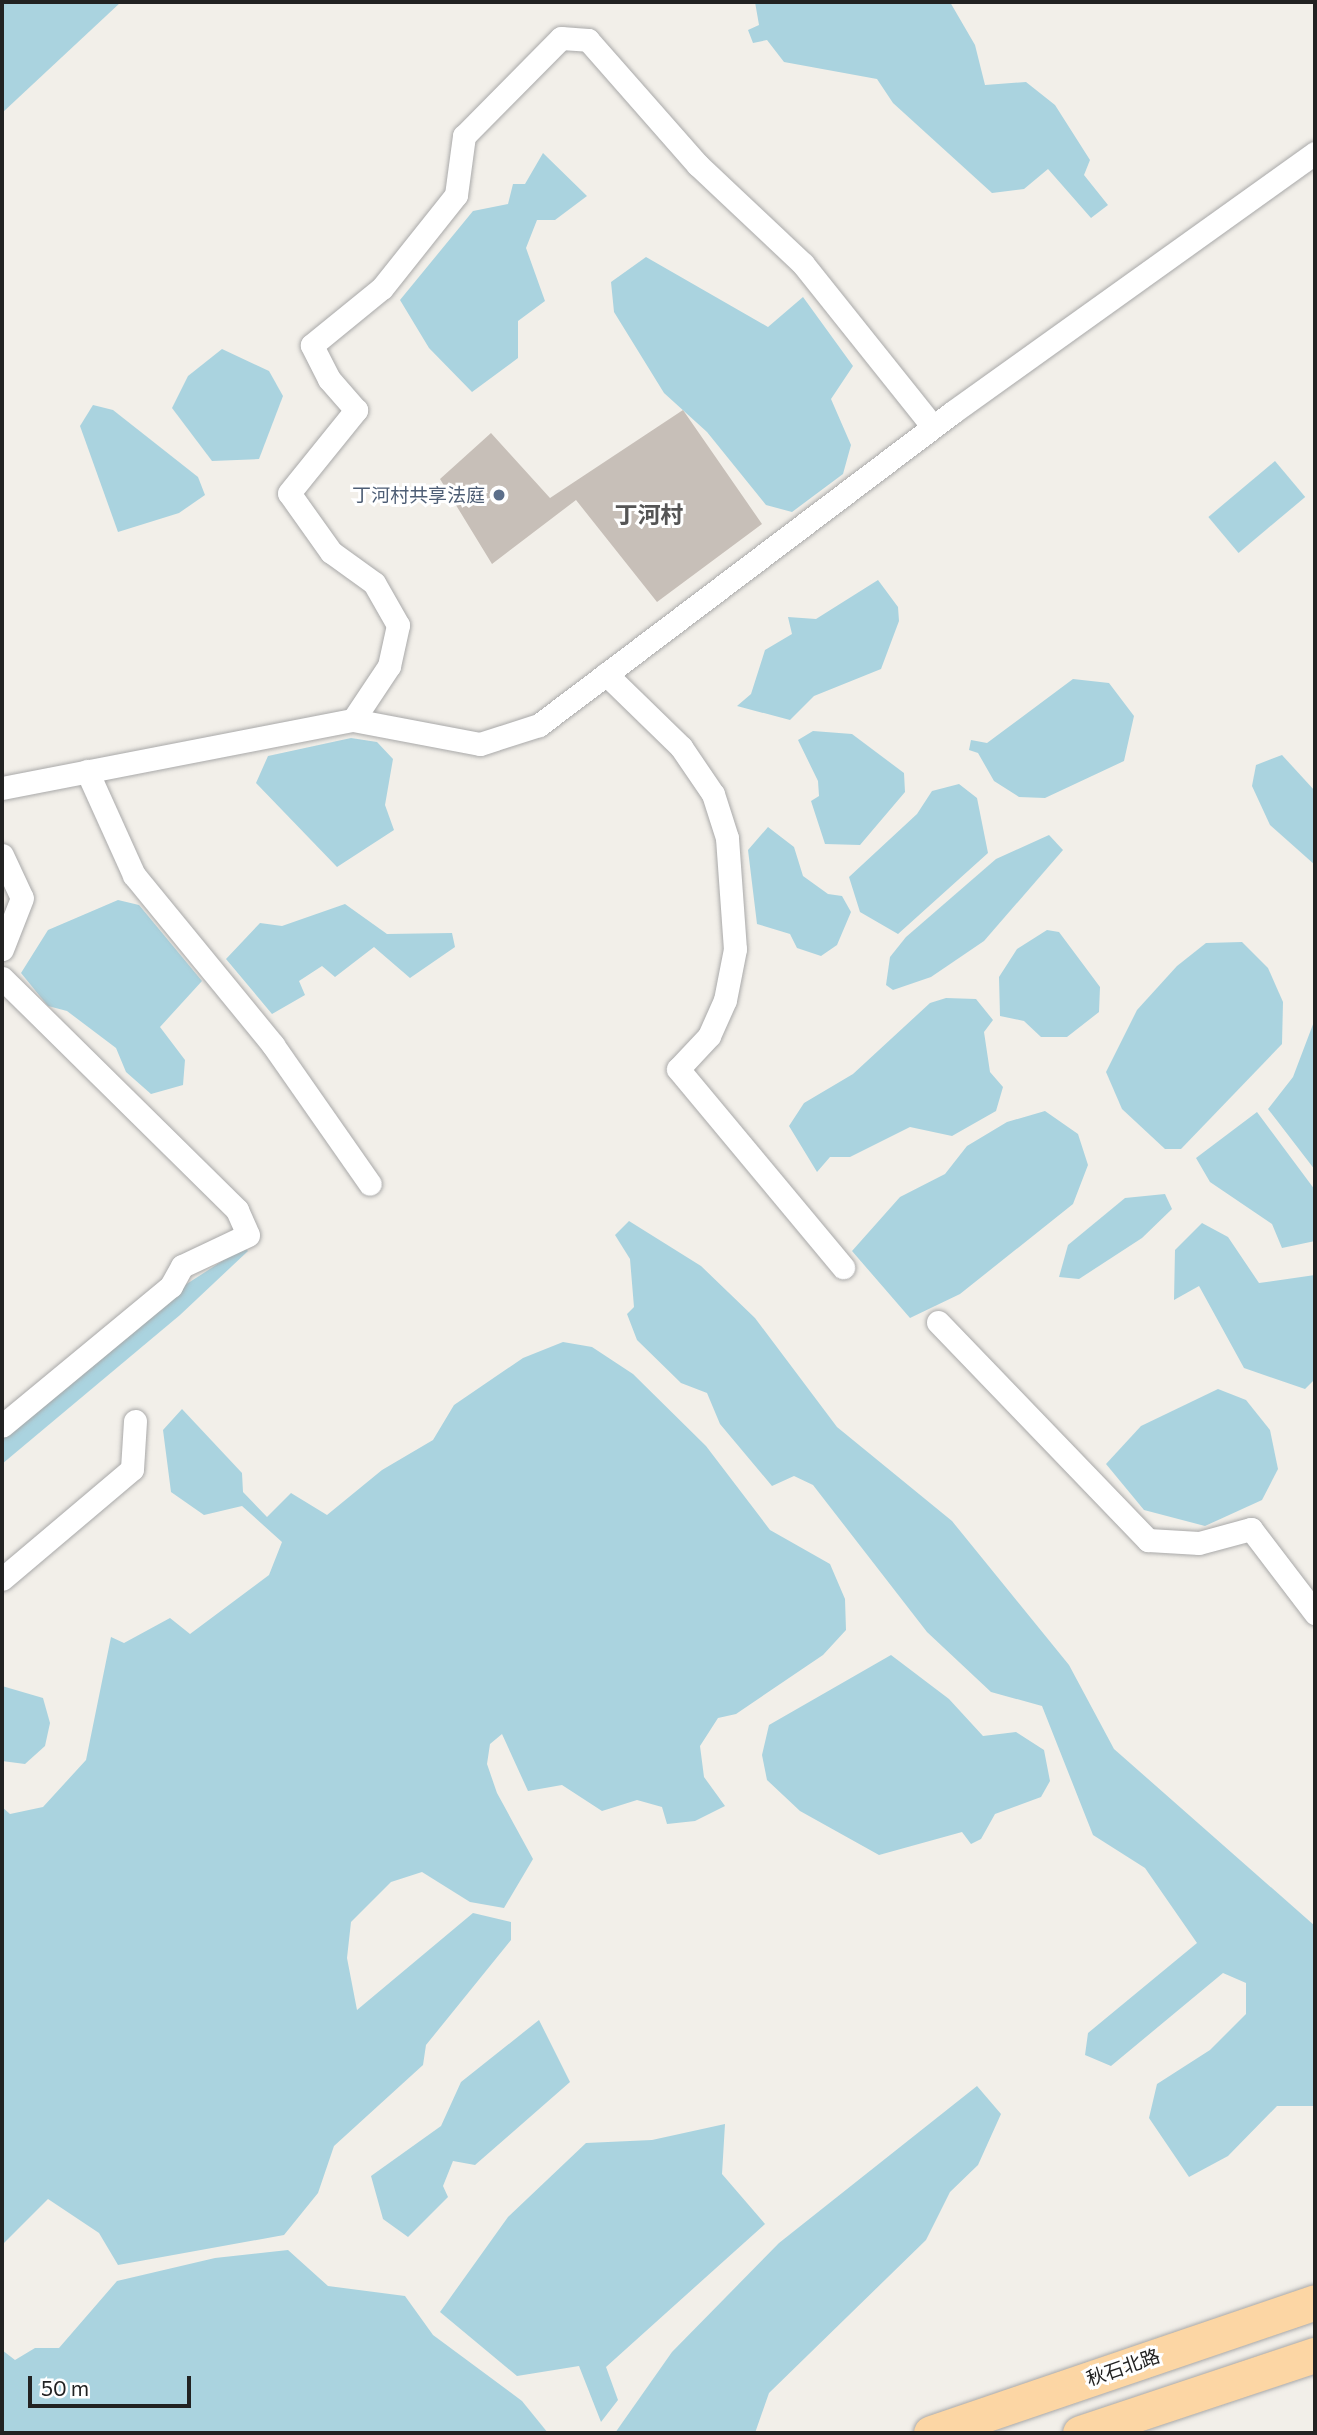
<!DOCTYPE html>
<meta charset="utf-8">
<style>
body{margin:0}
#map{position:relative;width:1317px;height:2435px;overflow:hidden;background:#f2efe9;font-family:Commissioner,"Noto Sans SC",sans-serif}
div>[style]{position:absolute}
.water>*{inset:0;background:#aad3df;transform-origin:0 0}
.building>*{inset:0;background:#c7bfb8}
.roads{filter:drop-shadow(0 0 2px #a9a9a9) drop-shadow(0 0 2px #a9a9a9)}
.minor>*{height:23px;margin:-11.5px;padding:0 11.5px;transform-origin:11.5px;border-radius:11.5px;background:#fff}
.primary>*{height:35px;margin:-17.5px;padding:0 17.5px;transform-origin:17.5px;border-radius:17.5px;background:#fcd6a4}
.dots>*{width:19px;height:19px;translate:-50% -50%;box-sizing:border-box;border:4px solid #fff;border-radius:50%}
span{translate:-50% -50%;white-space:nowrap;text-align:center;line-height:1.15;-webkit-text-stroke:6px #fff;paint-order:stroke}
.service-label{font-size:19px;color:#4e5e75}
.right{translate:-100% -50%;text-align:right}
.street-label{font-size:19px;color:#222}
.quarter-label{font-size:23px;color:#555;font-weight:700}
.frame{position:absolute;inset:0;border:4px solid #222;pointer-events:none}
.scale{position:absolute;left:28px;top:2376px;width:163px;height:32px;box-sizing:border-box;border:4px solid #222;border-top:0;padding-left:9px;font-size:21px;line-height:24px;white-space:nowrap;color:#222;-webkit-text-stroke:5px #fff;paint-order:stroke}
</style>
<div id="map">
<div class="water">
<div style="clip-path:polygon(2px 2px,121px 2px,2px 113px)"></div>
<div style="clip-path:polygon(755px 2px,950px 2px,975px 45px,985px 85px,1026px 82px,1055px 105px,1090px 160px,1084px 175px,1108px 205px,1091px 218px,1048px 169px,1024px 189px,992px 193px,893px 103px,877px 79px,784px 62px,767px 40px,753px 43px,748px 30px,759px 25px)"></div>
<div style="clip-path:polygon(543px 153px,587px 196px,555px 220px,537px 220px,526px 248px,545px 301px,518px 321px,518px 358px,472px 392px,429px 348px,400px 300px,473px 211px,508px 204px,513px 184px,525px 184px)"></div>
<div style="clip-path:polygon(646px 257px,768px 327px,803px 297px,853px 366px,831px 399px,851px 445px,843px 474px,792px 512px,766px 505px,707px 432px,664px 393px,614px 312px,611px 282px)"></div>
<div style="clip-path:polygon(222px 349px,269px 371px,283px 396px,259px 459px,212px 461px,172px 408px,188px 376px)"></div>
<div style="clip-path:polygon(93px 405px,113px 410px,198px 477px,205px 495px,179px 513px,118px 532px,80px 426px)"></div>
<div style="left:1275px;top:461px;width:47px;height:87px;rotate:50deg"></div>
<div style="clip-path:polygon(878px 580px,898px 607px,899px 621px,881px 669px,814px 696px,790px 720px,737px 706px,751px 694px,765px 650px,792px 634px,788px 617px,816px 619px)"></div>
<div style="clip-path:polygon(1073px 679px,1109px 683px,1134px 716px,1124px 761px,1045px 798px,1019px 797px,994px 781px,978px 753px,969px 750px,971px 740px,987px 743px)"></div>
<div style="clip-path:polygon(813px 731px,852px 734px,904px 773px,905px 792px,860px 845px,825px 844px,811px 801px,819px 796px,818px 781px,798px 740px)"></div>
<div style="clip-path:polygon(351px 738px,377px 742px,393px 759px,385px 805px,394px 830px,337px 867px,256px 783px,268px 756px)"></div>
<div style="clip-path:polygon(1282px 755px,1315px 791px,1315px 865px,1270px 825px,1252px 786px,1256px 765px)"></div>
<div style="clip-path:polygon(959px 784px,977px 798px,988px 853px,898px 934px,860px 912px,849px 877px,917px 814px,932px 791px)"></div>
<div style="clip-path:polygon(768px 827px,794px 847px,803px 876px,828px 894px,842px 896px,851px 912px,837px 945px,821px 956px,797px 948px,790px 934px,757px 924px,748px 850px)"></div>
<div style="clip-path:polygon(1049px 835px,1063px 850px,984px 941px,931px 977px,893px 990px,886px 985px,890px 957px,906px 937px,996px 859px)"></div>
<div style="clip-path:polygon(118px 900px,139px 905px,202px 981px,160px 1027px,185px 1060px,183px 1085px,151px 1094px,126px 1072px,116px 1048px,67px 1011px,48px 1006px,21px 973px,48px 930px)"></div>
<div style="clip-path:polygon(345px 904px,387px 934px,452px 933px,455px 947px,410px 978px,374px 947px,335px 977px,322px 966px,299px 981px,305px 995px,272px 1014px,226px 959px,260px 923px,282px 926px)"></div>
<div style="clip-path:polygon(1047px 930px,1059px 932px,1100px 987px,1099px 1012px,1067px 1037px,1041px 1037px,1024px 1021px,1000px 1016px,999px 977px,1017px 949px)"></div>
<div style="clip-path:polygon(1242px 942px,1268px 968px,1283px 1002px,1282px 1044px,1181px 1149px,1165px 1149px,1122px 1109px,1106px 1072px,1137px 1010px,1177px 966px,1206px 943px)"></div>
<div style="clip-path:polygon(946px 998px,976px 999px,993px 1020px,984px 1032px,990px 1072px,1003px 1087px,996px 1111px,952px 1136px,910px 1127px,850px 1157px,830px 1157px,817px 1172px,789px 1126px,804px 1103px,853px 1074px,930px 1003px)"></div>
<div style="clip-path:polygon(1315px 1019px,1315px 1170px,1268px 1109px,1293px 1077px)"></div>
<div style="clip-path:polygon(1045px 1111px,1078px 1134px,1088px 1165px,1073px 1204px,960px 1294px,910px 1318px,852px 1251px,900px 1197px,945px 1174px,967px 1146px,1007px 1122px)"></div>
<div style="clip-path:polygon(1257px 1112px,1315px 1190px,1315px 1241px,1282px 1248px,1272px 1224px,1210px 1182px,1196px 1158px)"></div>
<div style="clip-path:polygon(1165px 1194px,1172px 1209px,1142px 1238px,1079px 1279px,1059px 1277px,1068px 1245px,1125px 1198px)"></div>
<div style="clip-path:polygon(629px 1221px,701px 1266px,755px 1318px,837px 1427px,952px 1521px,1069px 1665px,1114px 1749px,1315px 1926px,1315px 2106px,1277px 2106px,1228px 2156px,1189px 2177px,1149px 2118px,1157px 2084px,1210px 2050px,1246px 2014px,1246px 1983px,1223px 1973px,1111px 2066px,1085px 2055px,1088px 2033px,1197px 1943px,1145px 1868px,1093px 1835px,1042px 1706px,991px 1692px,927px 1632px,813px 1485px,794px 1476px,772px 1486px,720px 1424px,707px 1393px,681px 1383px,637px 1340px,627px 1314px,634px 1307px,630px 1259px,615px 1235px)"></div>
<div style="clip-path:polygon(1202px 1223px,1228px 1237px,1259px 1283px,1315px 1275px,1315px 1379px,1305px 1389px,1244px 1368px,1199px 1286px,1174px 1300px,1175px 1250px)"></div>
<div style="clip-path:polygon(244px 1247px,248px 1251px,180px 1315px,2px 1464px,2px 1440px,182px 1287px)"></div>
<div style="clip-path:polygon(563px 1342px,592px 1347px,633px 1374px,706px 1446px,770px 1530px,830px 1564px,845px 1599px,846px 1630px,823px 1655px,736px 1714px,718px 1718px,700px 1746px,704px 1777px,725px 1806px,695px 1821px,667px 1824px,662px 1807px,637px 1800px,602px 1811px,562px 1785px,528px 1791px,502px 1734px,490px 1744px,487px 1764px,497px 1793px,533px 1859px,504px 1908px,470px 1902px,422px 1872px,391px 1882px,351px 1922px,347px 1958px,357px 2010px,473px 1913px,511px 1922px,511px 1940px,426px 2045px,423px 2065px,334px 2146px,318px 2193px,284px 2235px,118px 2265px,99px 2233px,48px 2199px,2px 2245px,2px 1807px,10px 1814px,43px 1807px,86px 1760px,111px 1637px,124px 1643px,170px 1618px,190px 1634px,269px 1575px,282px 1542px,242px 1506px,204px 1515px,171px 1492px,163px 1430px,182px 1409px,242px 1473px,243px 1492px,267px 1517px,291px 1493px,327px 1515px,382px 1470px,433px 1440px,454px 1405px,523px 1358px)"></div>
<div style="clip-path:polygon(1218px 1389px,1246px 1400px,1270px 1430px,1278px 1469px,1262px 1500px,1205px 1526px,1144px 1510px,1106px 1464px,1141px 1426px)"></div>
<div style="clip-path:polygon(891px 1655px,949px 1699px,983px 1736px,1016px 1732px,1044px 1750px,1050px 1781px,1041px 1797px,995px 1814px,981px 1839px,971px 1844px,962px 1832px,879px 1855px,800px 1811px,767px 1780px,762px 1755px,769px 1725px)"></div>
<div style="clip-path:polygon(2px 1686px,43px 1698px,50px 1723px,45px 1746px,25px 1764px,2px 1761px)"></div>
<div style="clip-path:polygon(539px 2020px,570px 2082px,475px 2165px,453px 2161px,443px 2186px,448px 2197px,408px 2237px,383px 2219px,371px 2176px,441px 2126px,461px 2082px)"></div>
<div style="clip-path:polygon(977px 2086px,1001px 2114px,978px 2165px,950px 2192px,926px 2240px,769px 2393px,755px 2433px,615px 2433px,672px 2352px,779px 2243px)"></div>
<div style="clip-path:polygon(725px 2124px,722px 2174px,765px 2224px,606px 2367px,618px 2400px,601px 2422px,579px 2366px,517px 2376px,440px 2312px,508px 2217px,586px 2143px,652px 2140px)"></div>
<div style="clip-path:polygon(288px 2250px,328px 2286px,405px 2296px,433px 2335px,522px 2401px,548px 2433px,2px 2433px,2px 2350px,15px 2360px,35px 2348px,59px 2348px,117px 2281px,215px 2258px)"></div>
</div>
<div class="building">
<div style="clip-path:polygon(683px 410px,762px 524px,657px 602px,576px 500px,492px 564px,440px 479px,491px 433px,550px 498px)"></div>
</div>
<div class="roads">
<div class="minor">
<div style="left:606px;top:674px;width:105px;rotate:44.2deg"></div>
<div style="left:681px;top:747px;width:57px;rotate:55.8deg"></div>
<div style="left:713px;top:794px;width:46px;rotate:72.3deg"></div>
<div style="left:727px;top:838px;width:111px;rotate:85.9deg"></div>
<div style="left:735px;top:949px;width:52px;rotate:101.1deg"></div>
<div style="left:725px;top:1000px;width:39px;rotate:114deg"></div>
<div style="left:709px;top:1036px;width:45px;rotate:133.2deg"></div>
<div style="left:678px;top:1069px;width:258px;rotate:50.2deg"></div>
<div style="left:353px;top:720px;width:65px;rotate:-56.3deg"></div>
<div style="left:389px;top:666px;width:42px;rotate:-77.6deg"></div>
<div style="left:398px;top:625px;width:48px;rotate:-119.7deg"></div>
<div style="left:374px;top:583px;width:53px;rotate:-144.2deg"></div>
<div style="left:331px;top:552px;width:72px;rotate:-125.4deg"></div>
<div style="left:289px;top:493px;width:107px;rotate:-51.1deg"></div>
<div style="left:356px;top:410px;width:41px;rotate:-131.1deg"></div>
<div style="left:329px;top:379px;width:38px;rotate:-117deg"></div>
<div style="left:312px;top:345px;width:90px;rotate:-39.2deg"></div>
<div style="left:382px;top:288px;width:119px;rotate:-51.5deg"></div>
<div style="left:456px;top:195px;width:60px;rotate:-82.3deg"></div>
<div style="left:464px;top:136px;width:138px;rotate:-45.3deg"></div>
<div style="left:561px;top:38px;width:27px;rotate:4deg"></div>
<div style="left:588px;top:40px;width:167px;rotate:48.7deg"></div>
<div style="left:698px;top:165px;width:144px;rotate:43.3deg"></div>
<div style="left:803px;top:264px;width:208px;rotate:51.4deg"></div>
<div style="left:87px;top:771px;width:114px;rotate:65.7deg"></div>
<div style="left:134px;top:875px;width:220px;rotate:50.7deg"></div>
<div style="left:273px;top:1045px;width:169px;rotate:55.1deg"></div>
<div style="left:2px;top:788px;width:358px;rotate:-11deg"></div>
<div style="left:353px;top:720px;width:129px;rotate:10.7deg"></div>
<div style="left:480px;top:744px;width:62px;rotate:-17.9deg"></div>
<div style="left:539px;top:725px;width:519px;rotate:-37.09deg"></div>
<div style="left:953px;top:412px;width:445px;rotate:-35.6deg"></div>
<div style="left:2px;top:855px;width:47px;rotate:65.1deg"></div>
<div style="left:22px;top:898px;width:55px;rotate:111.4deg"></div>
<div style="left:2px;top:978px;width:330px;rotate:44.6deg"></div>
<div style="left:237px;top:1210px;width:27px;rotate:66deg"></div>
<div style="left:248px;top:1235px;width:73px;rotate:154.8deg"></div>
<div style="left:182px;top:1266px;width:23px;rotate:119deg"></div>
<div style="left:171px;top:1286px;width:219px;rotate:140.4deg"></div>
<div style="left:938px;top:1322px;width:303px;rotate:46.1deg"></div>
<div style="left:1148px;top:1540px;width:51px;rotate:3.4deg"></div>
<div style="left:1199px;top:1543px;width:54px;rotate:-15.1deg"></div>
<div style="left:1251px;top:1529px;width:106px;rotate:52.7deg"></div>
<div style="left:2px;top:1579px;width:170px;rotate:-40.2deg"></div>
<div style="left:132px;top:1469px;width:48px;rotate:-86.4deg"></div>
</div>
<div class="primary">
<div style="left:931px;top:2433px;width:406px;rotate:-18.8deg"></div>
<div style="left:1080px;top:2433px;width:248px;rotate:-18.4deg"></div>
</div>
</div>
<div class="dots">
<div style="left:499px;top:495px;background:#5c6f8a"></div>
</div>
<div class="service-label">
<span class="right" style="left:485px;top:495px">丁河村共享法庭</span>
</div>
<div class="street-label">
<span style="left:1123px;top:2367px;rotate:-19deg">秋石北路</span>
</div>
<div class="quarter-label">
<span style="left:649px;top:514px">丁河村</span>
</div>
<div class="frame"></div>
<div class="scale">50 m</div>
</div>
